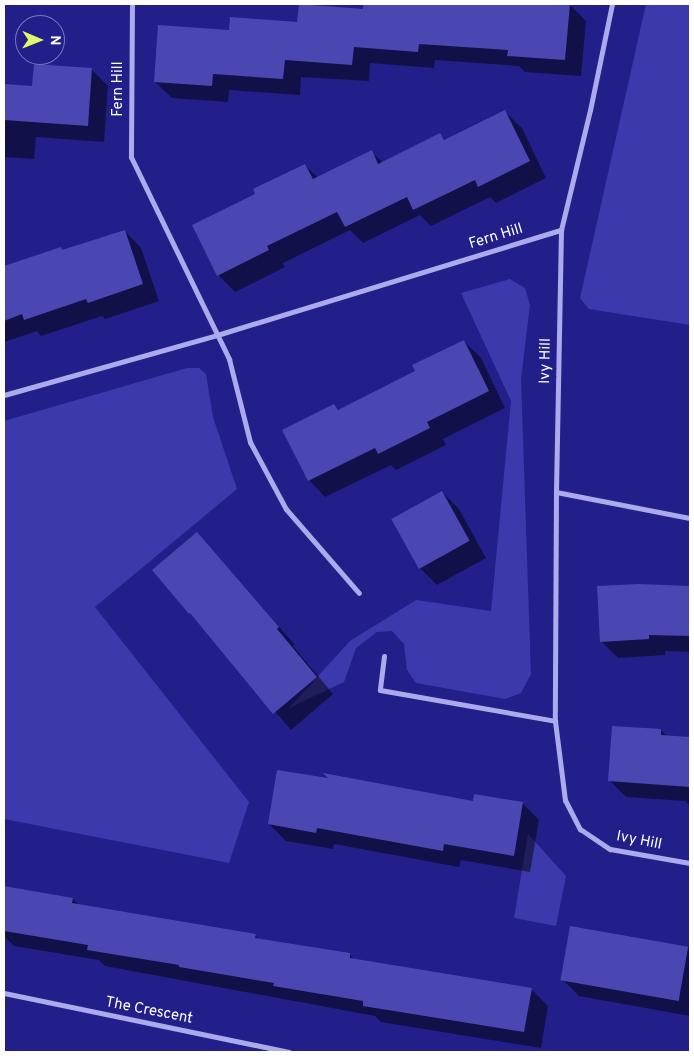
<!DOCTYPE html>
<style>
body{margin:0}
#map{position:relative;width:694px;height:1056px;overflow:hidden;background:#221f8a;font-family:Overpass,sans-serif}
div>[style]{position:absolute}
.green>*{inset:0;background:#3b39ab}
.shadow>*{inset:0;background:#0007}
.building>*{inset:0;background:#4a47b2;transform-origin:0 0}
.minor>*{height:5px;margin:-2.5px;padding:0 2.5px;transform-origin:2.5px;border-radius:2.5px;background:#abaaeb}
span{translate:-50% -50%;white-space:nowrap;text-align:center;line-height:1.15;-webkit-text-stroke:5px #221f8a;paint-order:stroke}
.street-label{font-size:15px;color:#fff}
.frame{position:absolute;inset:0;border:5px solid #fff;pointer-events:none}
.north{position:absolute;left:15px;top:15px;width:50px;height:50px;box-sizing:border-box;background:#221f8a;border:1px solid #7a79b9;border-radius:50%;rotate:91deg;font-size:14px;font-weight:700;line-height:20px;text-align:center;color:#fff}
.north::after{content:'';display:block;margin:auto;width:18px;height:22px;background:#e0f96a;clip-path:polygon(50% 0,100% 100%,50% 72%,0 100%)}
</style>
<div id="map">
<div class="green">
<div style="clip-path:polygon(646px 4px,690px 4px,690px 325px,589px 309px,580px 298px)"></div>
<div style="clip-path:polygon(510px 279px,525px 288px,530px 305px,521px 379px,531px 674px,521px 693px,505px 699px,416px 683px,407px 670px,404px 644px,392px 631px,377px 632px,356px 648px,344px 682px,289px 708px,350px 641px,416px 600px,491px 611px,511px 401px,461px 293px)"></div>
<div style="clip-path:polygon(187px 368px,199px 368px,206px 374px,213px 417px,237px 489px,95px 607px,249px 802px,229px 863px,4px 819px,4px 421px)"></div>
<div style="clip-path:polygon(528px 834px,566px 876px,556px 926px,514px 918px)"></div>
</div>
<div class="shadow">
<div style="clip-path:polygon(365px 4px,569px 4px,586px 21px,581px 76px,525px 72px,519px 66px,435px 60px,434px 68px,370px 63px,369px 81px,301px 77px,300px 95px,229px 90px,228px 102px,172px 98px,155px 82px,230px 31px,298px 23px,364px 10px)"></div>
<div style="clip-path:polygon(92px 70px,108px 86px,104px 142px,36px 137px,34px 159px,4px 157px,4px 85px,34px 88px)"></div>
<div style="clip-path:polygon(505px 112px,522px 128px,546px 178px,496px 203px,490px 197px,431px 226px,420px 215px,363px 243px,350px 230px,283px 263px,285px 267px,235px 292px,218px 275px,194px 225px,257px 194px,305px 165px,318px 178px,372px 152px,383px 163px,440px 135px,446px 141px)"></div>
<div style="clip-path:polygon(125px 231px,141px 248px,159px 301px,105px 319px,102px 316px,41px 336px,37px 331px,4px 342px,4px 267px,60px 248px,63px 251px)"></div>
<div style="clip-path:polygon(464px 341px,481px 358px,505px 408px,443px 439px,446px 445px,396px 470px,391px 465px,325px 497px,309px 480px,334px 405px,339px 410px,417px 372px)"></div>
<div style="clip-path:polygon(442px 492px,459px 509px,486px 558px,437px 585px,420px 568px,393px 519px)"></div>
<div style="clip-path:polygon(213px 551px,295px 645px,293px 646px,333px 694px,291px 730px,190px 613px)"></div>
<div style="clip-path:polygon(639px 586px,690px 587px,690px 652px,665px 651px,665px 655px,618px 658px,601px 641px)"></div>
<div style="clip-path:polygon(661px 730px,667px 736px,690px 738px,690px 806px,685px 801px,626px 797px,609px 780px)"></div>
<div style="clip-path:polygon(474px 802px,522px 803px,539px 820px,530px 872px,461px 860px,459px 867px,334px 844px,333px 849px,286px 841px,269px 824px)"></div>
<div style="clip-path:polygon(4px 888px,73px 899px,79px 905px,255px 935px,259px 940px,350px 955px,356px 961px,531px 989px,548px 1006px,541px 1048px,381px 1022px,375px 1016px,105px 966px,99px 960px,14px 946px,4px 936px)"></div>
<div style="clip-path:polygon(571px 927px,690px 948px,690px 1016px,579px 996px,562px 979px)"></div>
</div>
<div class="building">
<div style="clip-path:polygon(299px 4px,363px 9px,363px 4px,570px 4px,565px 60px,507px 56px,508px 50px,419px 44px,418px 52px,354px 47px,352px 65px,285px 60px,283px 79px,213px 74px,212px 86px,154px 82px,158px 25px,229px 30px,230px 17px,297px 22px)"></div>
<div style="clip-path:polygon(34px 64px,92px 68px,88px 126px,4px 120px,4px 84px,32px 86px)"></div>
<div style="clip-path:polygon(505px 110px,530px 161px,478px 187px,475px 180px,413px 210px,407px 197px,345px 227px,337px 212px,267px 246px,269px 250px,217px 276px,192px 225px,255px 194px,253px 189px,305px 164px,313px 179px,372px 150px,378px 164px,440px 133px,444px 140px)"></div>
<div style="clip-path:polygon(125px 230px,143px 284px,88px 303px,86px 299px,24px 320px,22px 314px,4px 321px,4px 266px,61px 247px,62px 250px)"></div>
<div style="clip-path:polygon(464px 340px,489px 391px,427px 422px,430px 428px,378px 454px,375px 448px,308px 481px,282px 430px,334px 404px,338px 410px,415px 371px,412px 365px)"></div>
<div style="left:442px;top:491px;width:57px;height:58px;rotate:61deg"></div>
<div style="clip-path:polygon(197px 532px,279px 627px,277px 629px,317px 677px,273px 714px,190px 613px,189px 614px,152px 570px)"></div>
<div style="clip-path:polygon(639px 584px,690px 586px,690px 636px,649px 635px,649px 639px,600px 642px,597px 586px)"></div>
<div style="clip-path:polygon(612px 726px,661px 729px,661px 735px,690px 737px,690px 787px,608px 781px)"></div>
<div style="clip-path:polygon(277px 770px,328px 778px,323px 773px,473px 801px,474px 794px,523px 802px,514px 856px,444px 844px,443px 851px,317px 828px,316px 833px,268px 824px)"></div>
<div style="clip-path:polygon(4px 886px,73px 898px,72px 903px,256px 934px,255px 938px,350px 953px,350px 958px,532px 988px,524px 1032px,363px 1006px,363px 1001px,273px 986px,274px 983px,179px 967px,179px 965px,87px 950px,88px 945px,4px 931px)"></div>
<div style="left:570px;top:926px;width:120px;height:55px;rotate:10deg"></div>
</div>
<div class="minor">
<div style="left:132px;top:4px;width:153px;rotate:90.4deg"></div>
<div style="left:131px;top:157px;width:225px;rotate:64.1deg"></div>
<div style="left:229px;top:359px;width:86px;rotate:75.8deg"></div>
<div style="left:250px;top:442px;width:76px;rotate:61.8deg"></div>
<div style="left:286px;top:509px;width:111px;rotate:49deg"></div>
<div style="left:612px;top:4px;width:108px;rotate:101.7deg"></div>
<div style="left:590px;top:110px;width:123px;rotate:103.6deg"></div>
<div style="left:561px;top:230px;width:262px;rotate:91.1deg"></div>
<div style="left:556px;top:492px;width:136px;rotate:11deg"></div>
<div style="left:4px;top:395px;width:221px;rotate:-15.7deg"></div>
<div style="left:217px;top:335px;width:360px;rotate:-17deg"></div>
<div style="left:556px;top:492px;width:229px;rotate:90.3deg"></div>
<div style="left:555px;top:721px;width:80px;rotate:82.8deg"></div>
<div style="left:565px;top:800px;width:33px;rotate:63deg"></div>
<div style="left:580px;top:829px;width:36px;rotate:34deg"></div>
<div style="left:610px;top:849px;width:81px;rotate:9.9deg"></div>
<div style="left:384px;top:656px;width:34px;rotate:97deg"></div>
<div style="left:380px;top:690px;width:178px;rotate:10deg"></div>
<div style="left:4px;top:993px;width:291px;rotate:11.7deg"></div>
</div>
<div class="street-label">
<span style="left:119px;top:89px;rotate:-90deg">Fern Hill</span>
<span style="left:496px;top:237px;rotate:-17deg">Fern Hill</span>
<span style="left:546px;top:361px;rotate:-89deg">Ivy Hill</span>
<span style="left:639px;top:841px;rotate:11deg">Ivy Hill</span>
<span style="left:149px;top:1011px;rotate:11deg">The Crescent</span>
</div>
<div class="frame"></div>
<div class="north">N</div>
</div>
